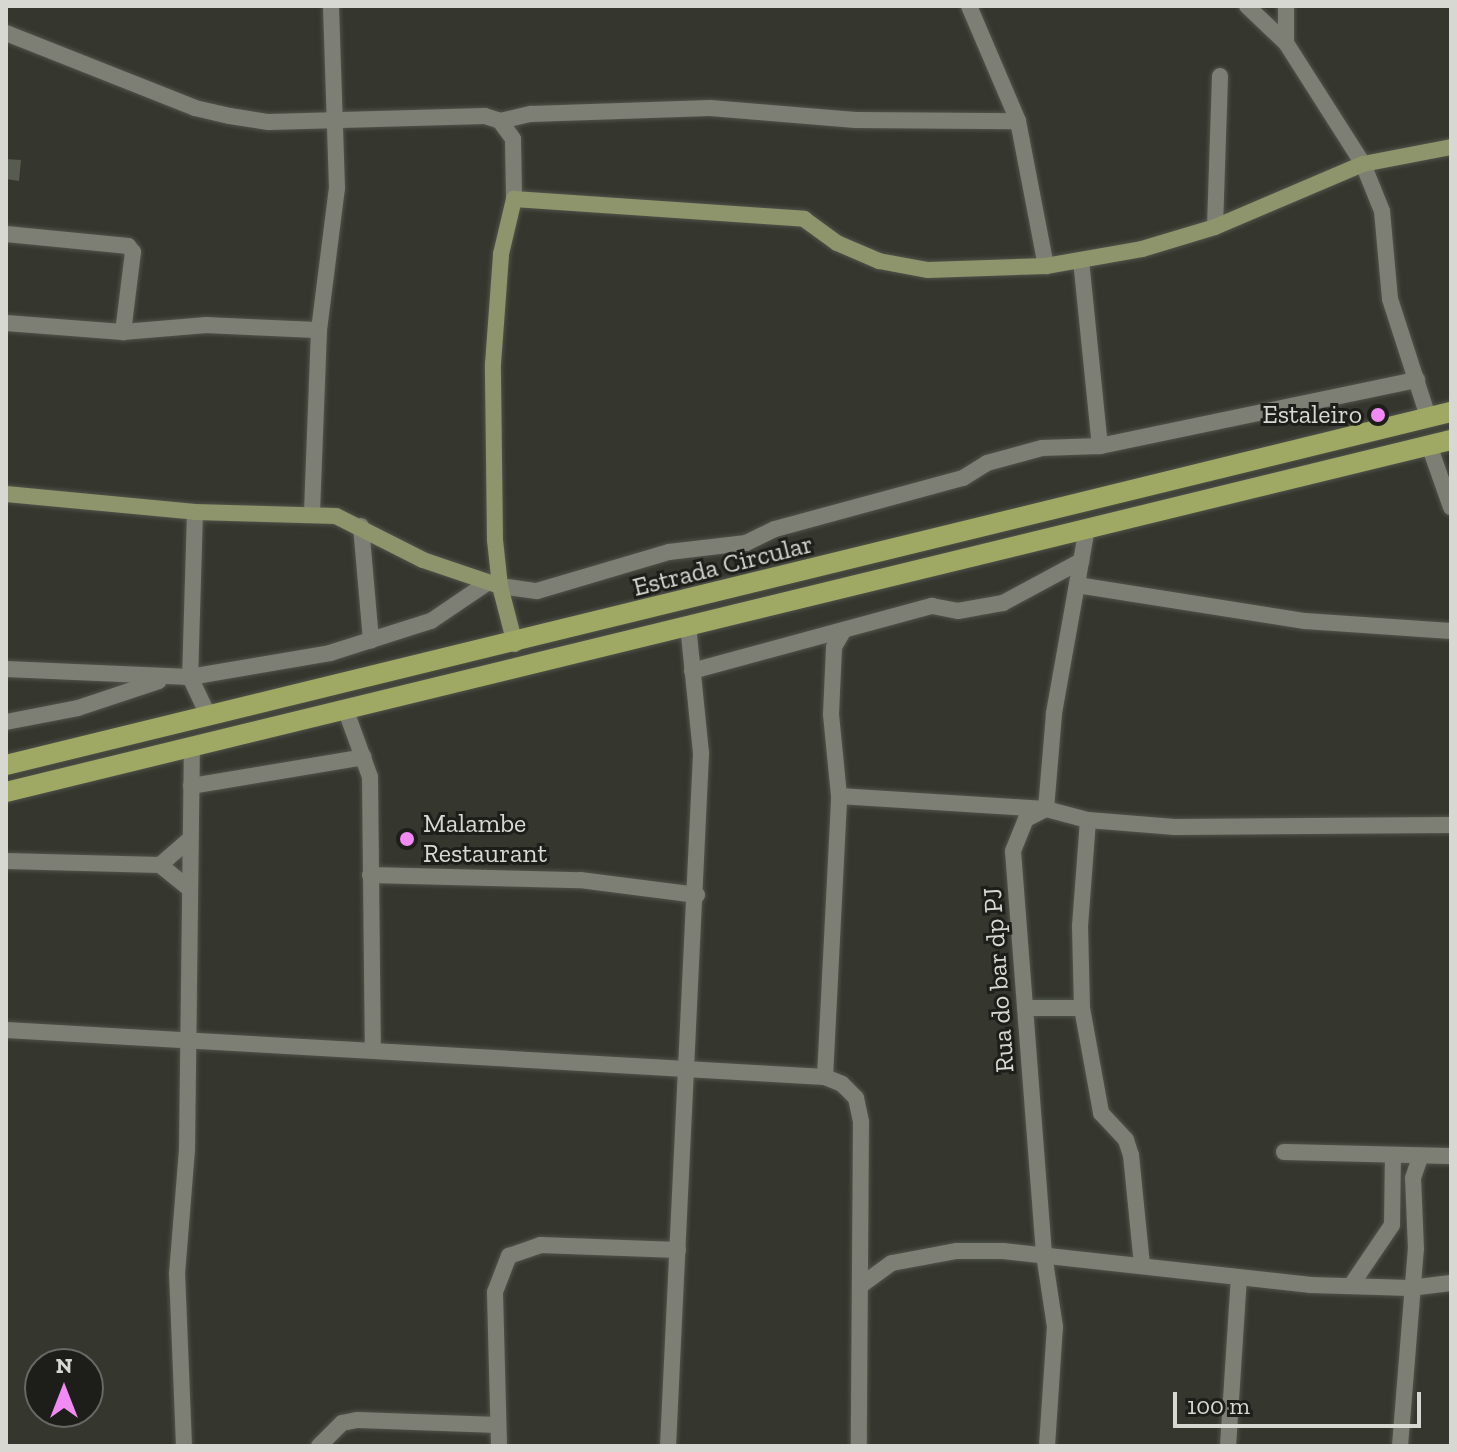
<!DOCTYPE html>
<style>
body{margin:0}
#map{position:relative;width:1457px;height:1452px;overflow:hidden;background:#35372e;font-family:"Zilla Slab",serif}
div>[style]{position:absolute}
.building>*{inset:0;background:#585b50}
.roads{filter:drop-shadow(0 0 2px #51534a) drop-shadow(0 0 2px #51534a)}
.street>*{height:16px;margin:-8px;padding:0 8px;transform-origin:8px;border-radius:8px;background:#7d7f74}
.secondary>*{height:16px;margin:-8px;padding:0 8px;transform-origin:8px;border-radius:8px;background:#8e946c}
.primary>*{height:20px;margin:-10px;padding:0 10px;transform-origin:10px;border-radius:10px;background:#9fa964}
.dots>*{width:22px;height:22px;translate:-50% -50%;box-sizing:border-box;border:4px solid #1d1e1a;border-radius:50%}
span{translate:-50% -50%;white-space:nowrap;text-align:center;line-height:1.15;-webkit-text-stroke:6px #1d1e1a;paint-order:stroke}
.poi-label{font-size:26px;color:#d6d8d1}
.right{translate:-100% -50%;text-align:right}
.left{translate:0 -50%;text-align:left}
.street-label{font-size:26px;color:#d6d8d1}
.frame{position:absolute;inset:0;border:8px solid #d6d8d1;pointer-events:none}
.north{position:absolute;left:24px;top:1348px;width:80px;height:80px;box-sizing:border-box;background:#1d1e1a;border:2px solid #676863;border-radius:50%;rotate:0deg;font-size:22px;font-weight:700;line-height:32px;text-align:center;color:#d6d8d1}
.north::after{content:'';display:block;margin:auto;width:28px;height:36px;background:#f28af3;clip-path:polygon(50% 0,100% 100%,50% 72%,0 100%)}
.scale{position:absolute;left:1173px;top:1392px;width:248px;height:36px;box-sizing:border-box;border:4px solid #d6d8d1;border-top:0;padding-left:10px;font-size:24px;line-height:28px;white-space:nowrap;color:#d6d8d1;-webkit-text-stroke:6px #1d1e1a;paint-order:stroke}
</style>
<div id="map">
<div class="building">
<div style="clip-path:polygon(6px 159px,21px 160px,19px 181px,6px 179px)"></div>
</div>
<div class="roads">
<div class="street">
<div style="left:969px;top:6px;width:125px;rotate:66.9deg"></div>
<div style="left:1018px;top:121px;width:148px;rotate:79.1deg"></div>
<div style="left:1247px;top:6px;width:54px;rotate:43.5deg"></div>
<div style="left:1286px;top:43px;width:143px;rotate:57.5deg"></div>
<div style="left:1363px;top:164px;width:51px;rotate:68deg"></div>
<div style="left:1382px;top:211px;width:88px;rotate:84.8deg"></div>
<div style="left:1390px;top:299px;width:124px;rotate:72.1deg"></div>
<div style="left:1286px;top:6px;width:37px;rotate:90deg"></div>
<div style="left:6px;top:33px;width:203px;rotate:21.6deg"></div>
<div style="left:195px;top:108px;width:36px;rotate:13deg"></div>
<div style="left:230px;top:116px;width:39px;rotate:9deg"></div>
<div style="left:269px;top:122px;width:216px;rotate:-1.6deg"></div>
<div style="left:485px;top:116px;width:16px;rotate:18deg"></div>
<div style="left:500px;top:121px;width:22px;rotate:54deg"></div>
<div style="left:513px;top:139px;width:60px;rotate:89deg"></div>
<div style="left:500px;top:121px;width:32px;rotate:-13deg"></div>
<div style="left:531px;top:114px;width:179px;rotate:-1.9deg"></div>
<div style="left:710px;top:108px;width:146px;rotate:4.7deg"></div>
<div style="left:856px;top:120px;width:162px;rotate:0.4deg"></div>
<div style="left:1215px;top:227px;width:151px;rotate:-88.1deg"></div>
<div style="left:6px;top:234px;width:123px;rotate:5.6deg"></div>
<div style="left:128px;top:246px;width:8px;rotate:50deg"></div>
<div style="left:133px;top:252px;width:81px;rotate:97.1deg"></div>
<div style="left:1081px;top:260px;width:187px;rotate:84.2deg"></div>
<div style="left:6px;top:323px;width:117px;rotate:4.4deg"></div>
<div style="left:123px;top:332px;width:84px;rotate:-4.8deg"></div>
<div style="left:207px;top:325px;width:112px;rotate:2.6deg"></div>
<div style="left:1429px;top:445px;width:66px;rotate:70.5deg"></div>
<div style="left:195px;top:512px;width:165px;rotate:91.7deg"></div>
<div style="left:190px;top:677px;width:44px;rotate:64.6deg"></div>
<div style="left:312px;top:512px;width:182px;rotate:-87.8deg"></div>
<div style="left:319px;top:330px;width:143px;rotate:-82.8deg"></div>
<div style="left:337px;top:188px;width:182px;rotate:-91.9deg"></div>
<div style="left:361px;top:526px;width:115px;rotate:85deg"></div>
<div style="left:1077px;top:585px;width:231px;rotate:9deg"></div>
<div style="left:1305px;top:621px;width:146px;rotate:3.9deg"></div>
<div style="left:500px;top:586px;width:37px;rotate:8deg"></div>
<div style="left:537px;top:591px;width:138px;rotate:-16.5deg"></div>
<div style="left:669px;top:552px;width:78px;rotate:-6.7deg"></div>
<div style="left:746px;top:543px;width:32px;rotate:-26deg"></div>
<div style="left:775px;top:529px;width:195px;rotate:-15.2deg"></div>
<div style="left:963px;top:478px;width:28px;rotate:-32deg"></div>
<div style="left:987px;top:463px;width:57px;rotate:-15.3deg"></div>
<div style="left:1042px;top:448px;width:58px;rotate:-2deg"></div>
<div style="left:1100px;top:446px;width:324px;rotate:-11.8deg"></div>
<div style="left:6px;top:669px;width:184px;rotate:2.5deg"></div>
<div style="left:190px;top:677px;width:142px;rotate:-9.7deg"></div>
<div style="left:330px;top:653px;width:106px;rotate:-17.6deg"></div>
<div style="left:431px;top:621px;width:68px;rotate:-34.2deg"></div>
<div style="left:692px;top:671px;width:249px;rotate:-15.2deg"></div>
<div style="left:932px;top:606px;width:26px;rotate:11deg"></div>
<div style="left:958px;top:611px;width:46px;rotate:-10.1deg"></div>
<div style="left:1003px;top:603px;width:89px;rotate:-28.3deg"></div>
<div style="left:346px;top:711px;width:70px;rotate:70deg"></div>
<div style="left:370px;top:777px;width:272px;rotate:89.4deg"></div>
<div style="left:6px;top:722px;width:73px;rotate:-11deg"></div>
<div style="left:78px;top:708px;width:85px;rotate:-18.4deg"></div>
<div style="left:191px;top:786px;width:175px;rotate:-9.5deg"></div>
<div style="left:839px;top:796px;width:207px;rotate:3.6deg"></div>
<div style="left:1046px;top:809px;width:43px;rotate:14.7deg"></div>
<div style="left:1088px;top:820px;width:87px;rotate:4.6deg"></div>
<div style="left:1175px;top:827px;width:276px;rotate:-0.4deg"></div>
<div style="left:1088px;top:820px;width:106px;rotate:94.3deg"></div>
<div style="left:1080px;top:926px;width:82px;rotate:88.6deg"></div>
<div style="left:1082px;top:1008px;width:107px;rotate:79.7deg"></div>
<div style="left:1101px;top:1113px;width:37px;rotate:47deg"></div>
<div style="left:1126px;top:1140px;width:16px;rotate:72deg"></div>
<div style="left:1131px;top:1155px;width:111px;rotate:84.3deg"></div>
<div style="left:6px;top:861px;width:154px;rotate:1.5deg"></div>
<div style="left:160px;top:865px;width:36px;rotate:39deg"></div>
<div style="left:160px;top:865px;width:40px;rotate:-41deg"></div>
<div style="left:370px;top:875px;width:210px;rotate:1.4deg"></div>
<div style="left:580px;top:880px;width:118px;rotate:7.3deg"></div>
<div style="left:1025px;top:1008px;width:57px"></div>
<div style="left:6px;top:1030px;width:820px;rotate:3.28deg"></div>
<div style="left:825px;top:1077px;width:18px;rotate:22deg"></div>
<div style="left:842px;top:1084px;width:20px;rotate:45deg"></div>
<div style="left:856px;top:1098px;width:25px;rotate:78deg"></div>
<div style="left:861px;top:1122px;width:324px;rotate:90.4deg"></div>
<div style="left:825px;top:1077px;width:281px;rotate:-87.1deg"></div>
<div style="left:839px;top:796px;width:82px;rotate:-95.6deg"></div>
<div style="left:831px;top:714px;width:67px;rotate:-87.4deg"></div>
<div style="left:834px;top:647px;width:20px;rotate:-60deg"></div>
<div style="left:1284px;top:1152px;width:167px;rotate:1.4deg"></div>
<div style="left:1352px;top:1284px;width:71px;rotate:-55.9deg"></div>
<div style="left:1392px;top:1225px;width:68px;rotate:-89.2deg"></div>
<div style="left:860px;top:1286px;width:39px;rotate:-36deg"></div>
<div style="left:892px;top:1263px;width:66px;rotate:-10.5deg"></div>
<div style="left:957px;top:1251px;width:46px"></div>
<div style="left:1003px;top:1251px;width:310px;rotate:6.3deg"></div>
<div style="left:1311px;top:1285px;width:99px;rotate:1.7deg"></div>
<div style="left:1410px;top:1288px;width:41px;rotate:-7deg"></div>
<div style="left:184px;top:1446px;width:172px;rotate:-92.3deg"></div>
<div style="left:177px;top:1274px;width:125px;rotate:-85.4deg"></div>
<div style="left:187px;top:1149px;width:404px;rotate:-89.3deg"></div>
<div style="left:319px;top:1446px;width:33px;rotate:-45deg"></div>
<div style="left:342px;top:1423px;width:16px;rotate:-11deg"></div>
<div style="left:358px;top:1420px;width:140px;rotate:2deg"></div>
<div style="left:499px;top:1446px;width:154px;rotate:-91.5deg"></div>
<div style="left:495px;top:1292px;width:39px;rotate:-69deg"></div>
<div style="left:509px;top:1256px;width:34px;rotate:-19deg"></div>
<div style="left:541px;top:1245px;width:137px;rotate:2.1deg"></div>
<div style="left:668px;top:1446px;width:694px;rotate:-87.27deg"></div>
<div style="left:701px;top:753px;width:128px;rotate:-95.8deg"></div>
<div style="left:1047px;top:1446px;width:119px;rotate:-86.2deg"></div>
<div style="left:1055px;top:1327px;width:74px;rotate:-98.6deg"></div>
<div style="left:1044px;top:1254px;width:404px;rotate:-94.4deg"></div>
<div style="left:1013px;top:851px;width:35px;rotate:-68deg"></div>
<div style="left:1026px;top:819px;width:22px;rotate:-27deg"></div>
<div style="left:1046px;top:809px;width:96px;rotate:-85.2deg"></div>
<div style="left:1054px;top:713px;width:188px;rotate:-79.9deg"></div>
<div style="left:1228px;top:1446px;width:168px;rotate:-86.3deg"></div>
<div style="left:1400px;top:1446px;width:198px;rotate:-85.4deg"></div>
<div style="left:1416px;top:1249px;width:71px;rotate:-92.4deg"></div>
<div style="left:1413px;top:1178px;width:21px;rotate:-71deg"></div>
</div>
<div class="secondary">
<div style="left:6px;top:494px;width:190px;rotate:5.4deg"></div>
<div style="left:195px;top:512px;width:141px;rotate:1.6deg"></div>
<div style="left:336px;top:516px;width:97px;rotate:26.8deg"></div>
<div style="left:423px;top:560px;width:81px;rotate:18.7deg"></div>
<div style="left:515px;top:644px;width:60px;rotate:-104.5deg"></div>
<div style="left:500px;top:586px;width:46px;rotate:-96.2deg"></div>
<div style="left:495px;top:540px;width:176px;rotate:-90.7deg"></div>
<div style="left:493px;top:364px;width:110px;rotate:-85.8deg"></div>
<div style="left:501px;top:254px;width:57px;rotate:-76.7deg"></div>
<div style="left:514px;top:199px;width:291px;rotate:3.9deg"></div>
<div style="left:804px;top:219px;width:41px;rotate:36deg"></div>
<div style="left:837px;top:243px;width:46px;rotate:23.2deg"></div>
<div style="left:879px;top:261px;width:50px;rotate:10.4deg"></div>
<div style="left:928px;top:270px;width:118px;rotate:-1.9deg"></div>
<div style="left:1046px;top:266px;width:97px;rotate:-10deg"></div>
<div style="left:1142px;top:249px;width:76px;rotate:-16.8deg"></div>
<div style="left:1215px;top:227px;width:161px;rotate:-23.1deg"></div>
<div style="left:1363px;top:164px;width:90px;rotate:-10.9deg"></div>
</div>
<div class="primary">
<div style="left:6px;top:765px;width:1487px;rotate:-13.73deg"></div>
<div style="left:6px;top:792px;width:1487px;rotate:-13.69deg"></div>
</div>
</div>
<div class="dots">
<div style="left:1378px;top:415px;background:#f28af3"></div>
<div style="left:407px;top:839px;background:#f28af3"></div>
</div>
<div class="poi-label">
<span class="right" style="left:1362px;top:415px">Estaleiro</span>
<span class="left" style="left:423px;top:839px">Malambe<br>Restaurant</span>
</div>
<div class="street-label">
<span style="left:723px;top:566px;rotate:-14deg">Estrada Circular</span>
<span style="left:999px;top:980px;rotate:-94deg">Rua do bar dp PJ</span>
</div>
<div class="frame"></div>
<div class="north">N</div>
<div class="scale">100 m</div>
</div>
